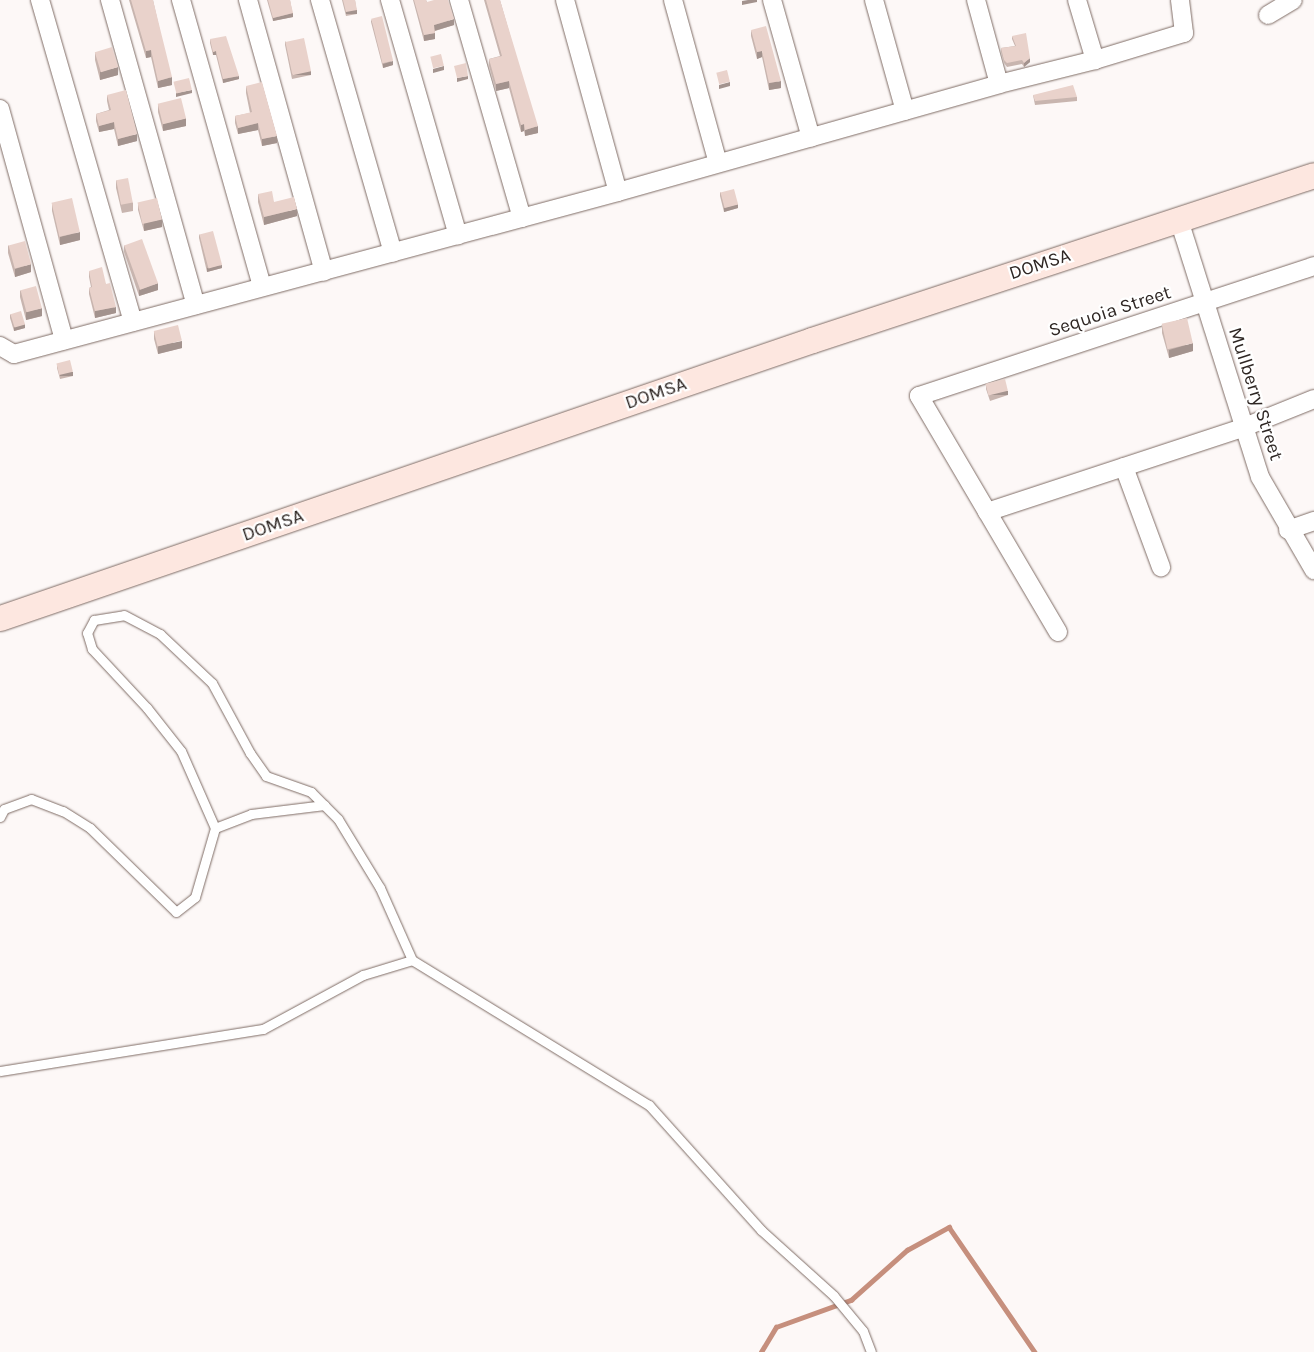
<!DOCTYPE html>
<style>
body{margin:0}
#map{position:relative;width:1314px;height:1352px;overflow:hidden;background:#fdf8f7;font-family:Karla,sans-serif}
div>[style]{position:absolute}
.stream>*{height:4.5px;margin:-2.25px;padding:0 2.25px;transform-origin:2.25px;border-radius:2.25px;background:#c68f7d}
.roads{filter:drop-shadow(0 0 1px #7f6c65) drop-shadow(0 0 1px #7f6c65)}
.service>*{height:9px;margin:-4.5px;padding:0 4.5px;transform-origin:4.5px;border-radius:4.5px;background:#fff}
.minor>*{height:18px;margin:-9px;padding:0 9px;transform-origin:9px;border-radius:9px;background:#fff}
.secondary>*{height:25px;margin:-12.5px;padding:0 12.5px;transform-origin:12.5px;border-radius:12.5px;background:#fde7e0}
.wall>*{inset:0;background:#c8b5af}
.shaded-wall>*{inset:0;background:#a3938e;transform-origin:0 0}
.building>*{inset:0;background:#e9d2cb;transform-origin:0 0}
span{translate:-50% -50%;white-space:nowrap;text-align:center;line-height:1.15;-webkit-text-stroke:4.5px #fff;paint-order:stroke}
.street-label{font-size:19px;color:#2e2623}
</style>
<div id="map">
<div class="stream">
<div style="left:761px;top:1352px;width:29px;rotate:-59deg"></div>
<div style="left:776px;top:1327px;width:80px;rotate:-19.8deg"></div>
<div style="left:851px;top:1300px;width:75px;rotate:-41.8deg"></div>
<div style="left:907px;top:1250px;width:48px;rotate:-28.7deg"></div>
<div style="left:949px;top:1227px;width:152px;rotate:55.5deg"></div>
</div>
<div class="roads">
<div class="service">
<div style="left:0;top:817px;width:9px;rotate:-63deg"></div>
<div style="left:4px;top:809px;width:29px;rotate:-20deg"></div>
<div style="left:31px;top:799px;width:34px;rotate:21deg"></div>
<div style="left:63px;top:811px;width:32px;rotate:32deg"></div>
<div style="left:90px;top:828px;width:120px;rotate:44.3deg"></div>
<div style="left:176px;top:912px;width:24px;rotate:-38deg"></div>
<div style="left:195px;top:897px;width:72px;rotate:-73.8deg"></div>
<div style="left:215px;top:828px;width:84px;rotate:-113.8deg"></div>
<div style="left:181px;top:751px;width:55px;rotate:-128.3deg"></div>
<div style="left:147px;top:708px;width:81px;rotate:-133deg"></div>
<div style="left:92px;top:649px;width:17px;rotate:-107deg"></div>
<div style="left:87px;top:633px;width:15px;rotate:-62deg"></div>
<div style="left:94px;top:620px;width:30px;rotate:-9deg"></div>
<div style="left:124px;top:615px;width:41px;rotate:27.8deg"></div>
<div style="left:160px;top:634px;width:71px;rotate:43.3deg"></div>
<div style="left:212px;top:683px;width:80px;rotate:61.5deg"></div>
<div style="left:250px;top:753px;width:28px;rotate:55deg"></div>
<div style="left:266px;top:776px;width:48px;rotate:19.6deg"></div>
<div style="left:311px;top:792px;width:38px;rotate:45deg"></div>
<div style="left:338px;top:819px;width:81px;rotate:58.7deg"></div>
<div style="left:380px;top:888px;width:79px;rotate:66deg"></div>
<div style="left:412px;top:960px;width:278px;rotate:31.5deg"></div>
<div style="left:649px;top:1105px;width:168px;rotate:48.1deg"></div>
<div style="left:761px;top:1230px;width:98px;rotate:42.1deg"></div>
<div style="left:834px;top:1296px;width:45px;rotate:50.4deg"></div>
<div style="left:863px;top:1331px;width:22px;rotate:69deg"></div>
<div style="left:215px;top:828px;width:39px;rotate:-21deg"></div>
<div style="left:251px;top:814px;width:74px;rotate:-7deg"></div>
<div style="left:0;top:1071px;width:266px;rotate:-9.1deg"></div>
<div style="left:263px;top:1029px;width:114px;rotate:-28.4deg"></div>
<div style="left:363px;top:975px;width:51px;rotate:-17deg"></div>
</div>
<div class="minor">
<div style="left:40px;top:0;width:335px;rotate:73.9deg"></div>
<div style="left:110px;top:0;width:317px;rotate:74.3deg"></div>
<div style="left:181px;top:0;width:298px;rotate:74.2deg"></div>
<div style="left:248px;top:0;width:282px;rotate:74.4deg"></div>
<div style="left:320px;top:0;width:263px;rotate:73.9deg"></div>
<div style="left:390px;top:0;width:245px;rotate:73.9deg"></div>
<div style="left:459px;top:0;width:227px;rotate:73.9deg"></div>
<div style="left:565px;top:0;width:199px;rotate:74.6deg"></div>
<div style="left:673px;top:0;width:169px;rotate:74.6deg"></div>
<div style="left:772px;top:0;width:143px;rotate:74.2deg"></div>
<div style="left:874px;top:0;width:115px;rotate:74.4deg"></div>
<div style="left:976px;top:0;width:87px;rotate:74.7deg"></div>
<div style="left:1077px;top:0;width:63px;rotate:73.3deg"></div>
<div style="left:1268px;top:15px;width:29px;rotate:-31deg"></div>
<div style="left:0;top:109px;width:240px;rotate:74.5deg"></div>
<div style="left:1179px;top:220px;width:269px;rotate:72.5deg"></div>
<div style="left:1260px;top:477px;width:108px;rotate:59.9deg"></div>
<div style="left:0;top:346px;width:16px;rotate:30deg"></div>
<div style="left:14px;top:354px;width:625px;rotate:-15.01deg"></div>
<div style="left:618px;top:192px;width:396px;rotate:-15.8deg"></div>
<div style="left:999px;top:84px;width:99px;rotate:-14deg"></div>
<div style="left:1095px;top:60px;width:93px;rotate:-16.9deg"></div>
<div style="left:1184px;top:33px;width:33px;rotate:-97deg"></div>
<div style="left:1124px;top:467px;width:107px;rotate:69.7deg"></div>
<div style="left:987px;top:512px;width:268px;rotate:-18.2deg"></div>
<div style="left:1242px;top:428px;width:78px;rotate:-21.9deg"></div>
<div style="left:1288px;top:530px;width:28px;rotate:-19deg"></div>
<div style="left:1058px;top:632px;width:274px;rotate:-120.5deg"></div>
<div style="left:919px;top:396px;width:416px;rotate:-18.2deg"></div>
</div>
<div class="secondary">
<div style="left:0;top:618px;width:858px;rotate:-18.9deg"></div>
<div style="left:812px;top:340px;width:528px;rotate:-18.19deg"></div>
</div>
</div>
<div class="wall">
<div style="clip-path:polygon(129px 0,153px 0,172px 85px,158px 88px,151px 57px,146px 58px)"></div>
<div style="clip-path:polygon(267px 0,290px 0,293px 17px,273px 21px)"></div>
<div style="clip-path:polygon(342px 0,355px 0,357px 14px,346px 16px)"></div>
<div style="clip-path:polygon(413px 0,426px 0,427px 2px,454px 25px,435px 31px,435px 39px,424px 41px)"></div>
<div style="clip-path:polygon(484px 0,500px 0,538px 133px,525px 136px,524px 131px,521px 132px,509px 88px,496px 91px,489px 66px,489px 59px,500px 56px)"></div>
<div style="clip-path:polygon(371px 19px,393px 65px,383px 68px,371px 22px)"></div>
<div style="clip-path:polygon(751px 30px,781px 88px,769px 90px,762px 57px,757px 59px,751px 36px)"></div>
<div style="clip-path:polygon(1012px 36px,1030px 62px,1024px 67px,1022px 64px,1007px 67px,1004px 63px,1001px 52px,1001px 48px,1015px 46px,1012px 39px)"></div>
<div style="clip-path:polygon(210px 39px,239px 79px,223px 83px,216px 55px,213px 55px,210px 43px)"></div>
<div style="clip-path:polygon(285px 41px,311px 75px,292px 79px,285px 45px)"></div>
<div style="clip-path:polygon(95px 52px,118px 75px,100px 80px,95px 60px)"></div>
<div style="clip-path:polygon(246px 86px,277px 143px,262px 146px,258px 130px,238px 134px,235px 123px,235px 116px,250px 113px,246px 93px)"></div>
<div style="clip-path:polygon(107px 95px,137px 141px,118px 146px,114px 129px,99px 132px,96px 121px,96px 114px,109px 110px,107px 101px)"></div>
<div style="clip-path:polygon(1033px 95px,1077px 97px,1077px 101px,1035px 105px)"></div>
<div style="clip-path:polygon(158px 104px,186px 126px,163px 131px,158px 112px)"></div>
<div style="clip-path:polygon(116px 180px,133px 203px,133px 211px,122px 213px,116px 188px)"></div>
<div style="clip-path:polygon(720px 192px,738px 208px,724px 212px,720px 196px)"></div>
<div style="clip-path:polygon(258px 194px,274px 202px,297px 216px,264px 225px,258px 202px)"></div>
<div style="clip-path:polygon(52px 203px,80px 240px,60px 245px,52px 211px)"></div>
<div style="clip-path:polygon(138px 203px,162px 227px,144px 231px,138px 210px)"></div>
<div style="clip-path:polygon(199px 234px,222px 268px,207px 272px,199px 238px)"></div>
<div style="clip-path:polygon(8px 245px,31px 272px,15px 277px,8px 253px)"></div>
<div style="clip-path:polygon(124px 245px,158px 290px,139px 296px,124px 252px)"></div>
<div style="clip-path:polygon(89px 271px,106px 284px,116px 313px,95px 318px,89px 294px,89px 288px,91px 287px,89px 277px)"></div>
<div style="clip-path:polygon(20px 290px,42px 316px,26px 320px,20px 297px)"></div>
<div style="clip-path:polygon(10px 314px,25px 328px,14px 331px,10px 318px)"></div>
<div style="clip-path:polygon(1162px 325px,1193px 351px,1169px 358px,1162px 333px)"></div>
<div style="clip-path:polygon(154px 331px,182px 348px,158px 354px,154px 339px)"></div>
<div style="clip-path:polygon(57px 364px,73px 376px,60px 379px,57px 368px)"></div>
<div style="clip-path:polygon(986px 385px,1008px 395px,990px 401px,986px 389px)"></div>
</div>
<div class="shaded-wall">
<div style="clip-path:polygon(748px 0,757px 0,757px 2px,742px 5px,742px 1px)"></div>
<div style="left:357px;top:10px;width:4px;height:11px;rotate:90deg"></div>
<div style="clip-path:polygon(293px 13px,293px 17px,273px 21px,273px 18px)"></div>
<div style="clip-path:polygon(454px 19px,454px 25px,434px 31px,434px 25px)"></div>
<div style="clip-path:polygon(435px 33px,435px 39px,424px 41px,424px 35px)"></div>
<div style="clip-path:polygon(151px 50px,151px 57px,146px 58px,146px 51px)"></div>
<div style="clip-path:polygon(216px 51px,216px 55px,213px 55px,213px 52px)"></div>
<div style="clip-path:polygon(762px 51px,762px 57px,757px 59px,757px 52px)"></div>
<div style="clip-path:polygon(1030px 58px,1030px 62px,1024px 67px,1024px 63px)"></div>
<div style="clip-path:polygon(393px 61px,393px 65px,383px 68px,383px 64px)"></div>
<div style="clip-path:polygon(444px 66px,444px 70px,433px 73px,433px 69px)"></div>
<div style="clip-path:polygon(118px 67px,118px 75px,100px 80px,100px 72px)"></div>
<div style="left:311px;top:71px;width:4px;height:19px;rotate:90deg"></div>
<div style="clip-path:polygon(239px 76px,239px 79px,223px 83px,223px 79px)"></div>
<div style="clip-path:polygon(468px 76px,468px 79px,457px 82px,457px 78px)"></div>
<div style="clip-path:polygon(172px 77px,172px 85px,158px 88px,158px 81px)"></div>
<div style="clip-path:polygon(509px 81px,509px 88px,496px 91px,496px 84px)"></div>
<div style="clip-path:polygon(781px 81px,781px 88px,769px 90px,769px 83px)"></div>
<div style="clip-path:polygon(730px 82px,730px 86px,719px 89px,719px 85px)"></div>
<div style="clip-path:polygon(192px 90px,192px 93px,176px 97px,176px 93px)"></div>
<div style="clip-path:polygon(186px 118px,186px 126px,163px 131px,163px 124px)"></div>
<div style="clip-path:polygon(114px 122px,114px 129px,99px 132px,99px 126px)"></div>
<div style="clip-path:polygon(258px 123px,258px 130px,238px 134px,238px 128px)"></div>
<div style="clip-path:polygon(524px 124px,524px 131px,521px 132px,521px 125px)"></div>
<div style="clip-path:polygon(538px 126px,538px 133px,525px 136px,525px 130px)"></div>
<div style="clip-path:polygon(137px 134px,137px 141px,118px 146px,118px 139px)"></div>
<div style="clip-path:polygon(277px 136px,277px 143px,262px 146px,262px 139px)"></div>
<div style="clip-path:polygon(738px 204px,738px 208px,724px 212px,724px 208px)"></div>
<div style="clip-path:polygon(297px 209px,297px 216px,264px 225px,264px 217px)"></div>
<div style="clip-path:polygon(162px 219px,162px 227px,144px 231px,144px 223px)"></div>
<div style="clip-path:polygon(80px 232px,80px 240px,60px 245px,60px 237px)"></div>
<div style="clip-path:polygon(31px 264px,31px 272px,15px 277px,15px 269px)"></div>
<div style="clip-path:polygon(222px 265px,222px 268px,207px 272px,207px 268px)"></div>
<div style="clip-path:polygon(158px 283px,158px 290px,139px 296px,139px 290px)"></div>
<div style="clip-path:polygon(116px 307px,116px 313px,95px 318px,95px 311px)"></div>
<div style="clip-path:polygon(42px 308px,42px 316px,26px 320px,26px 312px)"></div>
<div style="clip-path:polygon(25px 324px,25px 328px,14px 331px,14px 327px)"></div>
<div style="clip-path:polygon(182px 341px,182px 348px,158px 354px,158px 346px)"></div>
<div style="clip-path:polygon(1193px 343px,1193px 351px,1169px 358px,1169px 350px)"></div>
<div style="left:73px;top:372px;width:4px;height:13px;rotate:90deg"></div>
<div style="left:1008px;top:391px;width:4px;height:19px;rotate:90deg"></div>
</div>
<div class="building">
<div style="clip-path:polygon(131px 0,153px 0,172px 77px,158px 81px,151px 50px,146px 51px)"></div>
<div style="clip-path:polygon(268px 0,290px 0,293px 13px,273px 18px)"></div>
<div style="clip-path:polygon(343px 0,355px 0,357px 10px,346px 12px)"></div>
<div style="clip-path:polygon(414px 0,426px 0,427px 2px,434px 0,448px 0,454px 19px,434px 25px,435px 33px,424px 35px)"></div>
<div style="clip-path:polygon(486px 0,500px 0,538px 126px,525px 130px,524px 124px,521px 125px,509px 81px,496px 84px,489px 59px,502px 56px)"></div>
<div style="left:382px;top:16px;width:46px;height:11px;rotate:76deg"></div>
<div style="clip-path:polygon(766px 26px,781px 81px,769px 83px,762px 51px,757px 52px,751px 30px)"></div>
<div style="clip-path:polygon(1026px 33px,1030px 58px,1024px 63px,1022px 60px,1007px 63px,1004px 60px,1001px 48px,1016px 46px,1012px 36px)"></div>
<div style="clip-path:polygon(226px 36px,239px 76px,223px 79px,216px 51px,213px 52px,210px 39px)"></div>
<div style="left:304px;top:38px;width:34px;height:19px;rotate:78deg"></div>
<div style="left:112px;top:47px;width:21px;height:18px;rotate:73deg"></div>
<div style="left:441px;top:54px;width:12px;height:11px;rotate:76deg"></div>
<div style="clip-path:polygon(466px 63px,468px 76px,457px 78px,454px 66px)"></div>
<div style="left:727px;top:70px;width:12px;height:11px;rotate:76deg"></div>
<div style="left:189px;top:78px;width:12px;height:16px;rotate:76deg"></div>
<div style="clip-path:polygon(262px 82px,277px 136px,262px 139px,258px 123px,238px 128px,235px 116px,252px 112px,246px 86px)"></div>
<div style="clip-path:polygon(1073px 85px,1077px 97px,1035px 101px,1033px 95px)"></div>
<div style="clip-path:polygon(126px 90px,137px 134px,118px 139px,114px 122px,99px 126px,96px 114px,111px 110px,107px 95px)"></div>
<div style="left:181px;top:98px;width:21px;height:24px;rotate:76deg"></div>
<div style="left:128px;top:178px;width:25px;height:12px;rotate:79deg"></div>
<div style="left:734px;top:189px;width:16px;height:14px;rotate:75deg"></div>
<div style="clip-path:polygon(272px 191px,274px 202px,294px 197px,297px 209px,264px 217px,258px 194px)"></div>
<div style="left:72px;top:198px;width:35px;height:21px;rotate:77deg"></div>
<div style="left:157px;top:198px;width:22px;height:20px;rotate:77deg"></div>
<div style="left:213px;top:231px;width:35px;height:14px;rotate:75deg"></div>
<div style="left:142px;top:239px;width:47px;height:19px;rotate:70deg"></div>
<div style="left:25px;top:241px;width:24px;height:17px;rotate:75deg"></div>
<div style="clip-path:polygon(102px 267px,106px 284px,110px 283px,116px 307px,95px 311px,89px 288px,92px 287px,89px 271px)"></div>
<div style="left:36px;top:286px;width:23px;height:16px;rotate:75deg"></div>
<div style="left:21px;top:311px;width:14px;height:11px;rotate:73deg"></div>
<div style="left:1187px;top:318px;width:26px;height:26px;rotate:77deg"></div>
<div style="left:178px;top:325px;width:16px;height:25px;rotate:76deg"></div>
<div style="left:70px;top:360px;width:12px;height:14px;rotate:76deg"></div>
<div style="left:1005px;top:379px;width:12px;height:20px;rotate:76deg"></div>
</div>
<div class="street-label">
<span style="left:1040px;top:265px;rotate:-18deg">DOMSA</span>
<span style="left:1110px;top:312px;rotate:-18deg">Sequoia Street</span>
<span style="left:656px;top:394px;rotate:-19deg">DOMSA</span>
<span style="left:1255px;top:394px;rotate:72deg">Mullberry Street</span>
<span style="left:273px;top:526px;rotate:-19deg">DOMSA</span>
</div>
</div>
